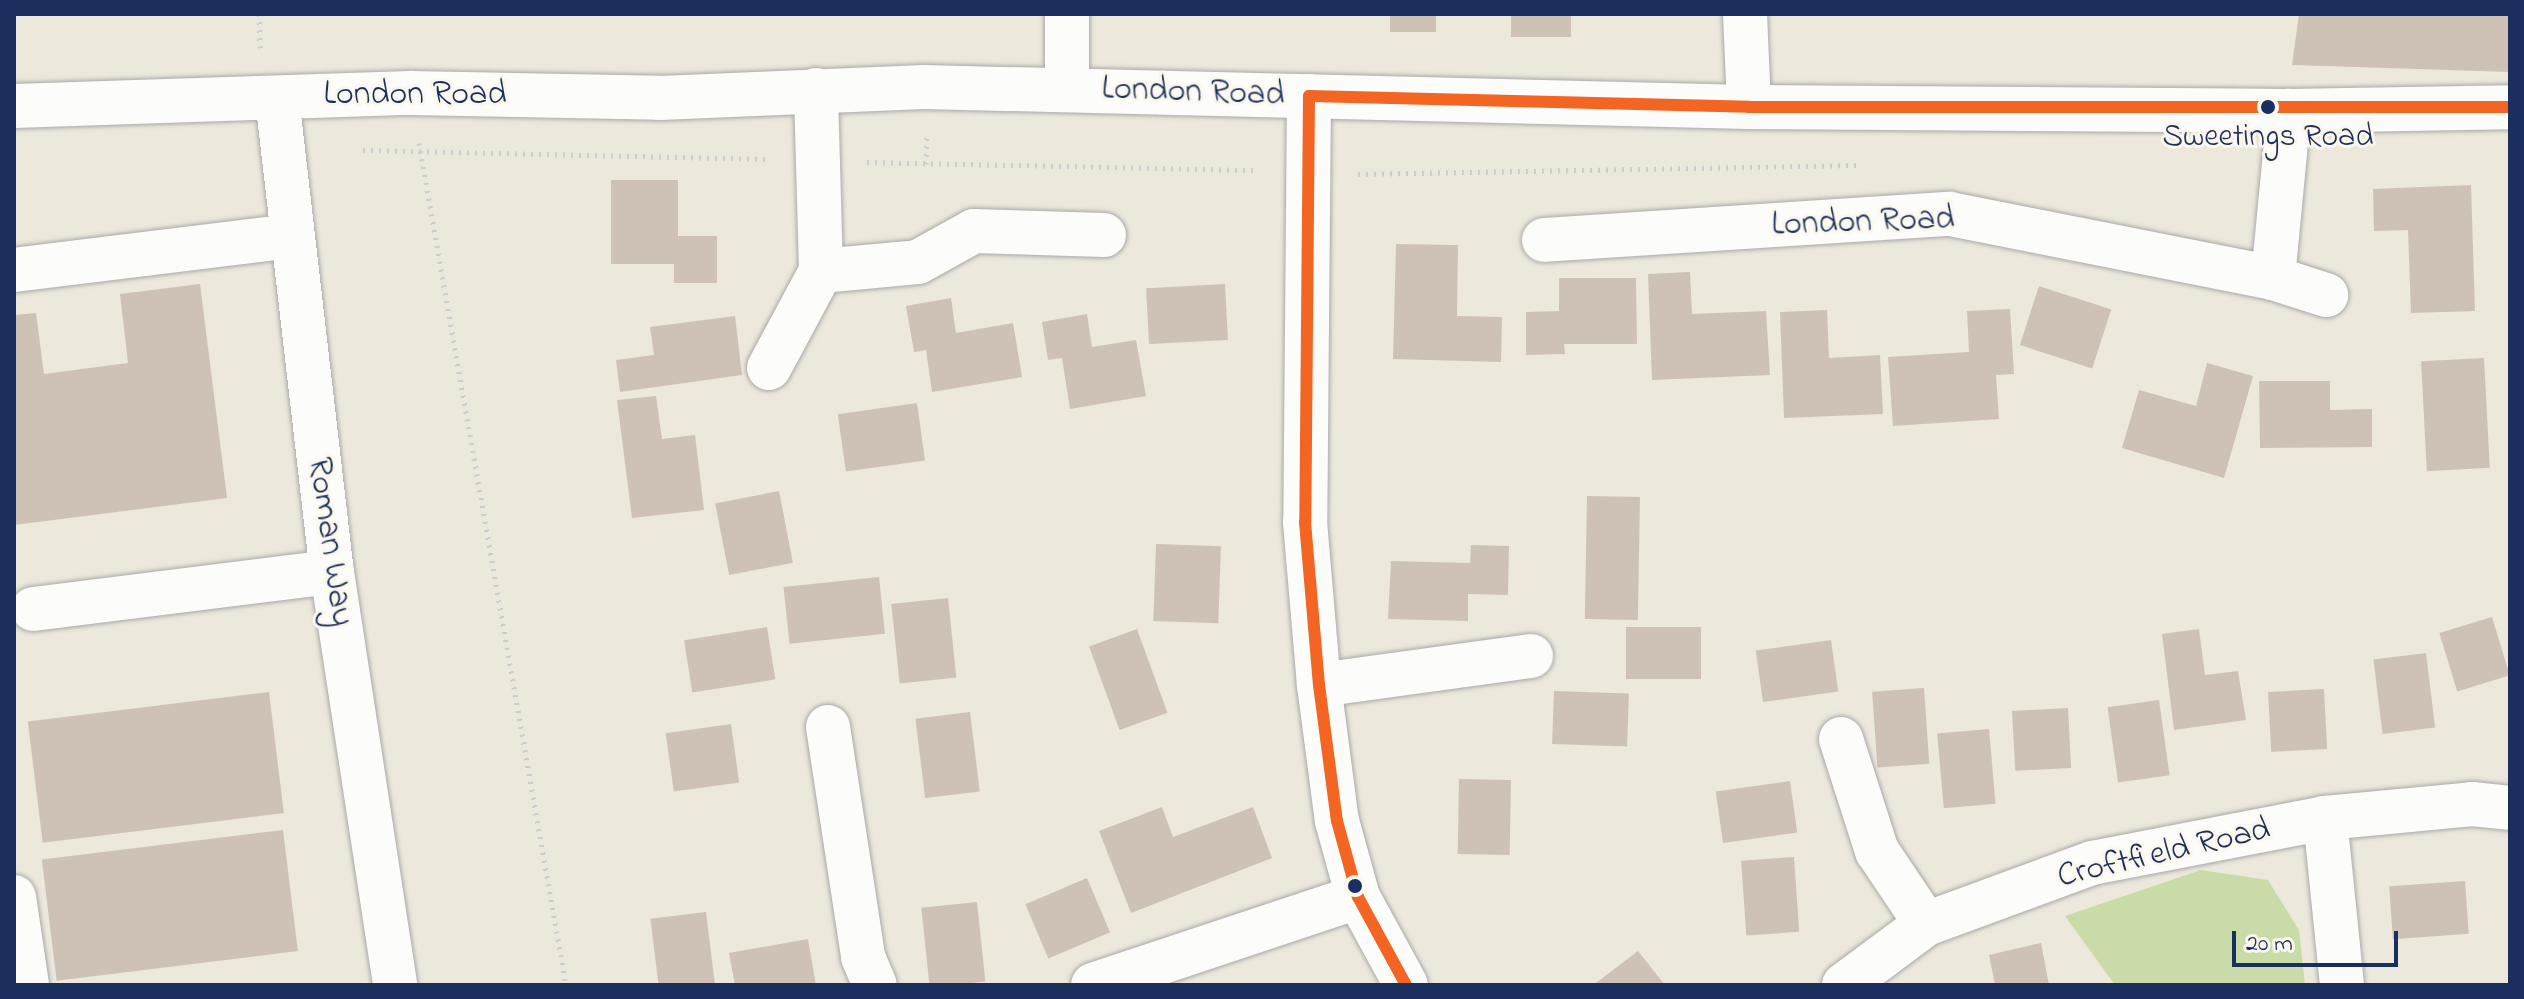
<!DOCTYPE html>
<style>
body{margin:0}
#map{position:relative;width:2524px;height:999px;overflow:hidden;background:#ece8dc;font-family:"Indie Flower",sans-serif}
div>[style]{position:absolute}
.green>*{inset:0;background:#c9dca8}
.building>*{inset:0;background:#cec2b6;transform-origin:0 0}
.path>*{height:5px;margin-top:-2.5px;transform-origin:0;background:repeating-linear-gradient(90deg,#cccdce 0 2px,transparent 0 8px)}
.roads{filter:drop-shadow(0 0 2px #a9a9a8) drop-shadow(0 0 2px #a9a9a8)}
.minor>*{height:44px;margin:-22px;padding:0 22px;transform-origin:22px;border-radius:22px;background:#fcfcfa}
.bus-1>*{height:12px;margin:-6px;padding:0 6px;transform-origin:6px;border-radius:6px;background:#f26522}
.dots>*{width:22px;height:22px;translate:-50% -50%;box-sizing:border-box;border:4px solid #fbf7ec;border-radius:50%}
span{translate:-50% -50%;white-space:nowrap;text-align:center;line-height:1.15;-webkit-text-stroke:6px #fbf7ec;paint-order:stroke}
.bus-label{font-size:32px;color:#1b2f5e}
.street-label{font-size:34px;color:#1b2f5e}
.frame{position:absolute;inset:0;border:16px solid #1b2f5e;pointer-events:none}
.scale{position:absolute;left:2232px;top:931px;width:166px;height:36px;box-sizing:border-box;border:4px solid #1b2f5e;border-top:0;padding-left:10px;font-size:24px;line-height:28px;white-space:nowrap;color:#1b2f5e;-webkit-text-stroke:6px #fbf7ec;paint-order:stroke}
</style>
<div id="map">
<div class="green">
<div style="clip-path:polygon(2201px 870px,2268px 880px,2299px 930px,2305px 985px,2115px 985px,2065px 916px)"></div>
</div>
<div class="building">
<div style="left:1390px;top:14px;width:46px;height:18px"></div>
<div style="left:1511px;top:14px;width:60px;height:23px"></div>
<div style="clip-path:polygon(2299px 14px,2510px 14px,2510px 72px,2292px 65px)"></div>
<div style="clip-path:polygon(611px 180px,678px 180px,678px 236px,717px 236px,717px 283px,674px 283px,674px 264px,611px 264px)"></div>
<div style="clip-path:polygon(2471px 185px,2475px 311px,2411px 313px,2408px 230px,2374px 231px,2373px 189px)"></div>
<div style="clip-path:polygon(1396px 244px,1458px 245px,1457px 316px,1502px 317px,1501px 362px,1393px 359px)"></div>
<div style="clip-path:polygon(1690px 272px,1692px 314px,1766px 311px,1770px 375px,1652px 380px,1648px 274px)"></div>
<div style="clip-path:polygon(1559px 278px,1636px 278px,1637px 344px,1564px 344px,1565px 354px,1526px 355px,1526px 312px,1559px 311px)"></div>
<div style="clip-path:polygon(200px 284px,227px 498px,14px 525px,14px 315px,36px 313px,44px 374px,128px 363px,120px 294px)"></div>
<div style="left:1225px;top:284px;width:56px;height:79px;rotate:87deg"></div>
<div style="left:2039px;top:286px;width:76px;height:62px;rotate:18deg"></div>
<div style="clip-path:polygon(951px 298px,956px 333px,1013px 323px,1022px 377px,932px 392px,926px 350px,914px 352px,906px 306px)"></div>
<div style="clip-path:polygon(2010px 309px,2014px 374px,1996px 375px,1999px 419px,1893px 426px,1888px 357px,1969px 352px,1967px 311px)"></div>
<div style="clip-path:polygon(1827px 310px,1829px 358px,1880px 355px,1883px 414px,1784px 418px,1780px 312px)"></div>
<div style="clip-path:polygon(1087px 314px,1092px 347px,1136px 340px,1146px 396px,1070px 409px,1062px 358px,1048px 360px,1042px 322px)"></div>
<div style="clip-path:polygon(735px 316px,742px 375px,620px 392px,616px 360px,654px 355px,650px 327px)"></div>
<div style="left:2484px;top:358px;width:110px;height:63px;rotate:87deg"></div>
<div style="clip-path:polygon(2207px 363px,2253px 376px,2224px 478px,2122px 448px,2139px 390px,2196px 406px)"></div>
<div style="clip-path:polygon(2259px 381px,2330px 381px,2330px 410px,2372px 409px,2372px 447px,2260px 448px)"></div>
<div style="clip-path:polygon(656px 396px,662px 439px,695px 435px,704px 510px,632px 518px,617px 400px)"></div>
<div style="left:917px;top:403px;width:58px;height:80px;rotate:82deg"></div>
<div style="left:779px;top:491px;width:73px;height:65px;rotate:79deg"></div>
<div style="left:1587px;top:496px;width:53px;height:123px;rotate:1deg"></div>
<div style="left:1156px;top:544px;width:65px;height:77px;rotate:2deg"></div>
<div style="clip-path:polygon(1471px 545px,1509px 546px,1508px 595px,1468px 594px,1468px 621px,1388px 619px,1391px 561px,1470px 563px)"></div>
<div style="left:879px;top:577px;width:57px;height:96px;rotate:84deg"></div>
<div style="left:948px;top:598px;width:80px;height:57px;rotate:84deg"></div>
<div style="left:2492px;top:617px;width:61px;height:55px;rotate:73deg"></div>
<div style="left:767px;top:627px;width:53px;height:84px;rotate:81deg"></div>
<div style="left:1626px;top:627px;width:75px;height:52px"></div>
<div style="left:1137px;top:629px;width:89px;height:51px;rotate:70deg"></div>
<div style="clip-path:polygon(2199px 629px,2205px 675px,2238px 671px,2246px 720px,2174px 730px,2162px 634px)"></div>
<div style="left:1831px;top:640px;width:52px;height:76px;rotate:82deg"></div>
<div style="left:2426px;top:653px;width:75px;height:53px;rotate:83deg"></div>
<div style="left:1924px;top:688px;width:76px;height:52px;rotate:86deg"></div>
<div style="left:2324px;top:689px;width:60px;height:56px;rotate:87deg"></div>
<div style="left:1554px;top:691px;width:75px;height:53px;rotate:2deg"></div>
<div style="left:269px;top:692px;width:122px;height:243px;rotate:83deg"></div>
<div style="left:2159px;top:700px;width:76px;height:52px;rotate:82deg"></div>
<div style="left:2068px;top:708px;width:60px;height:56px;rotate:87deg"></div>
<div style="left:970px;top:712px;width:80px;height:55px;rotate:83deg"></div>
<div style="left:731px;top:724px;width:59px;height:66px;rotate:82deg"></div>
<div style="left:1989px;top:729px;width:75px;height:52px;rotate:85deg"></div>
<div style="left:1459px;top:779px;width:52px;height:75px;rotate:1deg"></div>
<div style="left:1790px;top:781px;width:52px;height:75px;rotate:82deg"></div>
<div style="clip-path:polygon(1162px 807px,1173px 837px,1253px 807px,1272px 858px,1131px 913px,1099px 831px)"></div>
<div style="left:283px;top:830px;width:122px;height:243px;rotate:83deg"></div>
<div style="left:1794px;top:857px;width:75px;height:53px;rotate:86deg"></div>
<div style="left:1087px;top:878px;width:59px;height:67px;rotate:67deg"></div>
<div style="left:2465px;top:881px;width:53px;height:76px;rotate:86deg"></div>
<div style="left:977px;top:902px;width:80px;height:56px;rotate:84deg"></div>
<div style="left:706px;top:912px;width:74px;height:56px;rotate:83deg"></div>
<div style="clip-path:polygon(808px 939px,816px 985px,735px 985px,729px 953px)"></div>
<div style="clip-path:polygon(2041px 943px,2049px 985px,1995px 985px,1989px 955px)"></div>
<div style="clip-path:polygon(1638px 951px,1665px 985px,1598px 985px,1596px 983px)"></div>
</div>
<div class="path">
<div style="left:259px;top:14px;width:34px;rotate:88deg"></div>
<div style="left:419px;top:143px;width:855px;rotate:80.1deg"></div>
<div style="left:363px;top:150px;width:406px;rotate:1.3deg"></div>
<div style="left:867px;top:162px;width:390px;rotate:1.2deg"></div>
<div style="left:926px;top:164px;width:28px;rotate:-88deg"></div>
<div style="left:1358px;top:174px;width:502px;rotate:-1.03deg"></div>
</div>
<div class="roads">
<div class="minor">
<div style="left:1067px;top:14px;width:76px;rotate:90deg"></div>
<div style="left:1745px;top:14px;width:93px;rotate:87.5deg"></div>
<div style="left:1309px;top:96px;width:426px;rotate:90.5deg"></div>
<div style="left:1305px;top:522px;width:164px;rotate:85.1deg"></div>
<div style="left:1319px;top:685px;width:137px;rotate:82.5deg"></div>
<div style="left:1337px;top:821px;width:79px;rotate:74.6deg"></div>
<div style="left:1358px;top:897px;width:100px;rotate:61.4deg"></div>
<div style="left:277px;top:98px;width:477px;rotate:83.4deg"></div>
<div style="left:332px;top:572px;width:418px;rotate:81.3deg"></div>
<div style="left:14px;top:106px;width:396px;rotate:-1.9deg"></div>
<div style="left:410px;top:93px;width:250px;rotate:1.1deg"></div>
<div style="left:660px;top:98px;width:264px;rotate:-2.4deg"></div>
<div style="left:924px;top:87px;width:825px;rotate:1.39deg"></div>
<div style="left:1749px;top:107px;width:540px;rotate:0.42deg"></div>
<div style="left:2289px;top:111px;width:221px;rotate:-1deg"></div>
<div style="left:1544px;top:240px;width:407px;rotate:-3.7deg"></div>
<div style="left:1950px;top:214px;width:329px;rotate:11.2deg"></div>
<div style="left:2273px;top:278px;width:56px;rotate:17.8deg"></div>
<div style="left:14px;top:270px;width:277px;rotate:-7deg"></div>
<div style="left:821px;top:271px;width:97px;rotate:-5.3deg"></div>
<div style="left:918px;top:262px;width:64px;rotate:-29deg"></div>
<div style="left:974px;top:231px;width:130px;rotate:1.8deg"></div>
<div style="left:2273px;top:278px;width:168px;rotate:-84.5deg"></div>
<div style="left:769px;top:368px;width:110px;rotate:-61.8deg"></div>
<div style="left:821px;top:271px;width:181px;rotate:-91.6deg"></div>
<div style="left:33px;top:609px;width:301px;rotate:-7.1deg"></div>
<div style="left:1319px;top:685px;width:214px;rotate:-7.8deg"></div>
<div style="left:828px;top:727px;width:233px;rotate:81.3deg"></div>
<div style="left:863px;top:957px;width:30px;rotate:67deg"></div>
<div style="left:1841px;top:739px;width:118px;rotate:72.2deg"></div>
<div style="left:1877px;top:851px;width:88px;rotate:56.1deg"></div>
<div style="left:2325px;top:818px;width:168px;rotate:84.2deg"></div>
<div style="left:14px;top:897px;width:89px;rotate:81.6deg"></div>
<div style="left:1093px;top:985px;width:279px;rotate:-18.4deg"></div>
<div style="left:1844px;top:985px;width:102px;rotate:-36.6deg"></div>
<div style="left:1926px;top:924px;width:177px;rotate:-20.2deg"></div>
<div style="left:2092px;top:863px;width:237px;rotate:-10.9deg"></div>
<div style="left:2325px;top:818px;width:148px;rotate:-5.4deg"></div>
<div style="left:2472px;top:804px;width:38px;rotate:6deg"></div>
</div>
</div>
<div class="bus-1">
<div style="left:1309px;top:96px;width:440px;rotate:1.4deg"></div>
<div style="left:1749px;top:107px;width:761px"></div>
<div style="left:1309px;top:96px;width:426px;rotate:90.5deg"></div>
<div style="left:1305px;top:522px;width:164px;rotate:85.1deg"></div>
<div style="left:1319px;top:685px;width:137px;rotate:82.5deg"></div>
<div style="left:1337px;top:821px;width:79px;rotate:74.6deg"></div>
<div style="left:1358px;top:897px;width:100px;rotate:61.4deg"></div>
</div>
<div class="dots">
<div style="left:2268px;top:107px;background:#1b2f5e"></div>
<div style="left:1355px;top:886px;background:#1b2f5e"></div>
</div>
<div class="bus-label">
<span style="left:2268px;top:138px">Sweetings Road</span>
</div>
<div class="street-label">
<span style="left:1193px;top:93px;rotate:2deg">London Road</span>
<span style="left:415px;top:96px">London Road</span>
<span style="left:1863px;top:223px;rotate:-2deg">London Road</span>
<span style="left:329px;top:542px;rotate:82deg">Roman Way</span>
<span style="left:2164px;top:854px;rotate:-13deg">Croftfield Road</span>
</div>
<div class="frame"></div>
<div class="scale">20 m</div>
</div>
